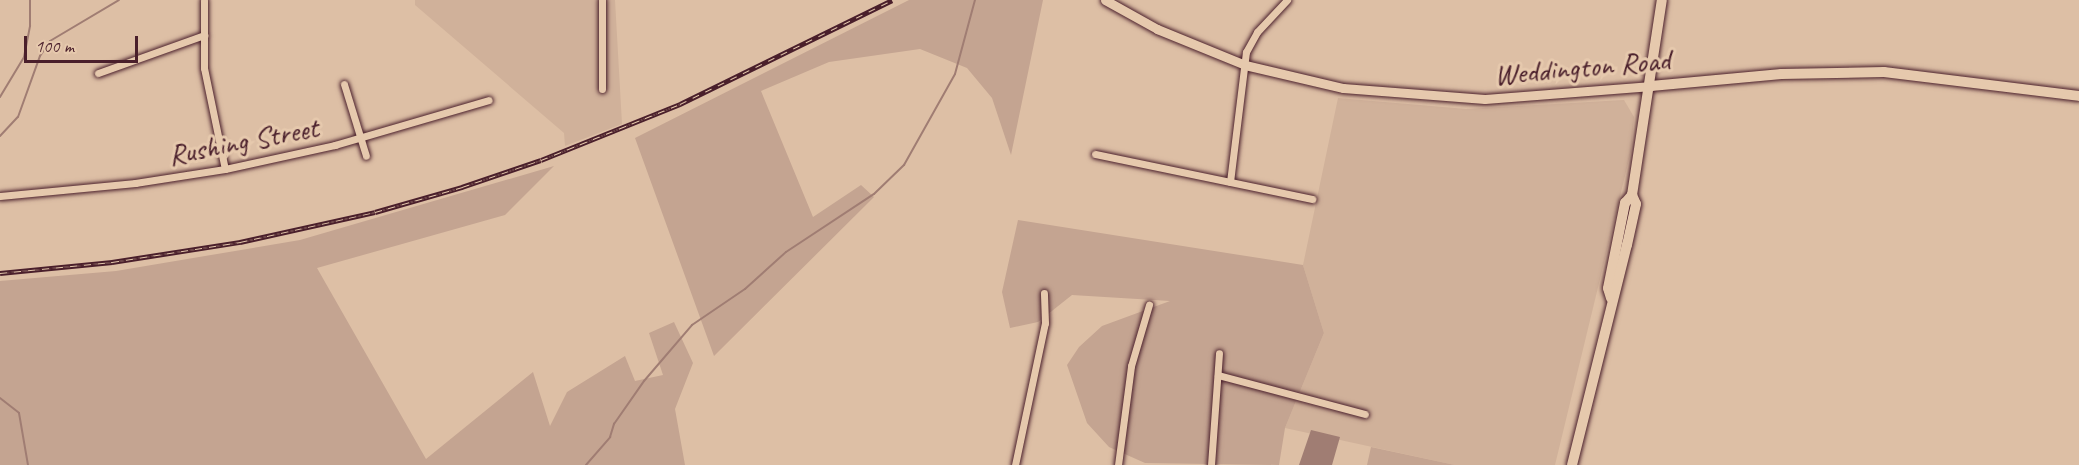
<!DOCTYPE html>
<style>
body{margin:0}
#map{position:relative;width:2079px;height:465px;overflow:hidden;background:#ddbfa5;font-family:Caveat,sans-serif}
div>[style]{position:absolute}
.built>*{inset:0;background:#d0b19a}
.green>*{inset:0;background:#c4a491}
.water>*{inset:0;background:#a07d73}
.stream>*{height:2px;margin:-1px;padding:0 1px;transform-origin:1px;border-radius:1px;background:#a07d73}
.roads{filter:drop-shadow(0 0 2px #4a1f2b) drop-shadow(0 0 2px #4a1f2b)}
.street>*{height:7px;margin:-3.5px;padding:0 3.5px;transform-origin:3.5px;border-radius:3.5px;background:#e6c9ad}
.secondary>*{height:9px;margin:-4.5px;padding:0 4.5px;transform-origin:4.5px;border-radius:4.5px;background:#e6c9ad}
.primary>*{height:10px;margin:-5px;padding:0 5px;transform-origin:5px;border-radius:5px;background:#e6c9ad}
.rail>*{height:4.5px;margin-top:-2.25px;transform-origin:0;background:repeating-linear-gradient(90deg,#e6c9ad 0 7px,#4a1f2b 0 14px);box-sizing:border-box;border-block:2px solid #4a1f2b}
span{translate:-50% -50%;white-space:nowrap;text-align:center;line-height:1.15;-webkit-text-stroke:6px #e6c9ad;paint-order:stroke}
.street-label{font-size:30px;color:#4a1f2b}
.scale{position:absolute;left:24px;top:36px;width:114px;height:27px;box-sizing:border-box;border:3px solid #4a1f2b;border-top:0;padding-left:8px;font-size:18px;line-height:21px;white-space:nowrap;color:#4a1f2b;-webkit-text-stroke:4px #e6c9ad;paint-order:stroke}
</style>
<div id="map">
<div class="built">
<div style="clip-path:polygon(415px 0,615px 0,622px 124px,565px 146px,564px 133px,415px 5px)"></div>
<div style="clip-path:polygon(1338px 98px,1466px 109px,1624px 100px,1634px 117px,1631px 151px,1555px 465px,1455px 465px,1285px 428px,1324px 333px,1303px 265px)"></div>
</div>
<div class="green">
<div style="clip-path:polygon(909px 0,1043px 0,1011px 155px,992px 98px,967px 68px,920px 49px,829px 62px,761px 91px,813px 217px,861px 185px,874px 197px,714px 356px,635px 138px)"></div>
<div style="clip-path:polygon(554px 166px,505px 215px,317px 268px,426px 459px,533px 372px,550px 426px,567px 392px,625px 356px,635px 381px,663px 375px,649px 333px,674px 322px,693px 363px,675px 409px,685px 465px,0 465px,0 281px,116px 271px,300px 240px)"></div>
<div style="clip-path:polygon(1018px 220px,1303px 265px,1324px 333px,1285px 428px,1279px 465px,1145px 463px,1109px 447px,1087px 423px,1067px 365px,1079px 347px,1102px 326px,1170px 301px,1072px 295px,1038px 322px,1010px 328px,1002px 292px)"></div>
<div style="clip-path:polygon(1371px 447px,1455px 465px,1367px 465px)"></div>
</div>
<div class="water">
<div style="clip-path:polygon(1311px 430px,1340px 437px,1332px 465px,1299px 465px)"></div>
</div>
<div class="stream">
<div style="left:0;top:97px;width:47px;rotate:-59deg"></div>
<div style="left:24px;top:57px;width:32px;rotate:-79deg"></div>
<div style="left:30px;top:26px;width:26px;rotate:-90deg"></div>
<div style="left:0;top:136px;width:26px;rotate:-47deg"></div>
<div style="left:18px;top:117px;width:65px;rotate:-70.2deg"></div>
<div style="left:40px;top:56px;width:18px;rotate:-56deg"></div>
<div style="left:50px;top:41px;width:80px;rotate:-30.7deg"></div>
<div style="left:0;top:398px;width:24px;rotate:38deg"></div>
<div style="left:19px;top:413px;width:53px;rotate:80.2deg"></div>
<div style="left:586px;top:465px;width:37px;rotate:-49deg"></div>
<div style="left:610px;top:437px;width:14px;rotate:-73deg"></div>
<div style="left:614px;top:424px;width:52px;rotate:-55.1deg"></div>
<div style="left:644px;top:381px;width:74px;rotate:-49.4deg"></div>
<div style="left:692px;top:325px;width:64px;rotate:-34.2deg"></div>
<div style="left:745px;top:289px;width:55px;rotate:-42.1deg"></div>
<div style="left:786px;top:252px;width:105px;rotate:-33.4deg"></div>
<div style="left:874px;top:194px;width:42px;rotate:-44deg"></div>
<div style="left:904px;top:165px;width:104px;rotate:-60.7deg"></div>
<div style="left:955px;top:74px;width:77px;rotate:-74.9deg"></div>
</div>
<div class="roads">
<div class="street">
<div style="left:204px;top:0;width:68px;rotate:90deg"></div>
<div style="left:204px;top:68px;width:103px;rotate:78.3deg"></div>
<div style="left:602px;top:0;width:89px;rotate:90deg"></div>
<div style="left:98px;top:73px;width:113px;rotate:-19.7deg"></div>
<div style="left:344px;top:84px;width:75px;rotate:73deg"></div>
<div style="left:1095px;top:154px;width:222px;rotate:11.7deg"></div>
<div style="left:1230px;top:182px;width:131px;rotate:-83deg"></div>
<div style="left:1246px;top:52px;width:23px;rotate:-61deg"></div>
<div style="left:1257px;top:32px;width:44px;rotate:-46.8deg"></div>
<div style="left:0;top:196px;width:136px;rotate:-5.5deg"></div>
<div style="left:135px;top:183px;width:91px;rotate:-8.8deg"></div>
<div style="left:225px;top:169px;width:113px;rotate:-12.3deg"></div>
<div style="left:335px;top:145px;width:160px;rotate:-16.3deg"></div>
<div style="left:1218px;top:375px;width:152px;rotate:14.9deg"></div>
<div style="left:1015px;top:465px;width:145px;rotate:-78.1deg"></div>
<div style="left:1045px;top:323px;width:30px;rotate:-92deg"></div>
<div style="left:1118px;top:465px;width:100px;rotate:-82.5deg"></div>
<div style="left:1131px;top:366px;width:64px;rotate:-73.6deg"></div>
<div style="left:1211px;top:465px;width:112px;rotate:-85.9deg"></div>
</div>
<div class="secondary">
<div style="left:1105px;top:0;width:60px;rotate:29.1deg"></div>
<div style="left:1157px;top:29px;width:95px;rotate:22.2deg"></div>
<div style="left:1245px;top:65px;width:101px;rotate:13.2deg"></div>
<div style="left:1343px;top:88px;width:142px;rotate:4.4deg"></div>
<div style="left:1485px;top:99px;width:167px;rotate:-4.5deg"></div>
</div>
<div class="primary">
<div style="left:1651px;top:86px;width:131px;rotate:-5.3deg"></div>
<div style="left:1781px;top:74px;width:103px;rotate:-1.1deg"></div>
<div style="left:1884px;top:72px;width:196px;rotate:7deg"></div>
<div style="left:1611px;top:298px;width:10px;rotate:-107deg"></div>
<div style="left:1608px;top:288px;width:87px;rotate:-78.7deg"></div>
<div style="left:1625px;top:203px;width:11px;rotate:-49deg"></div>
<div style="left:1632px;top:195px;width:197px;rotate:-81.3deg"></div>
<div style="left:1572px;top:465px;width:227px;rotate:-76deg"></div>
<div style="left:1627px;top:245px;width:42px;rotate:-77.6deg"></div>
<div style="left:1636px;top:204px;width:10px;rotate:-114deg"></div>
</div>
</div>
<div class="rail">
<div style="left:0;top:273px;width:113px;rotate:-5.6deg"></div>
<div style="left:112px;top:262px;width:130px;rotate:-8.9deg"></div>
<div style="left:240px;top:242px;width:138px;rotate:-12.5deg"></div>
<div style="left:375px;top:212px;width:91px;rotate:-16deg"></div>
<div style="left:462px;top:187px;width:83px;rotate:-18.9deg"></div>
<div style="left:541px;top:160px;width:150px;rotate:-21.9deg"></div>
<div style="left:680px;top:104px;width:236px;rotate:-26.1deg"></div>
</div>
<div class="street-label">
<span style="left:1582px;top:67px;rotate:-5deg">Weddington Road</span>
<span style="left:243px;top:141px;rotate:-11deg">Rushing Street</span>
</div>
<div class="scale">100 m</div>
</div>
